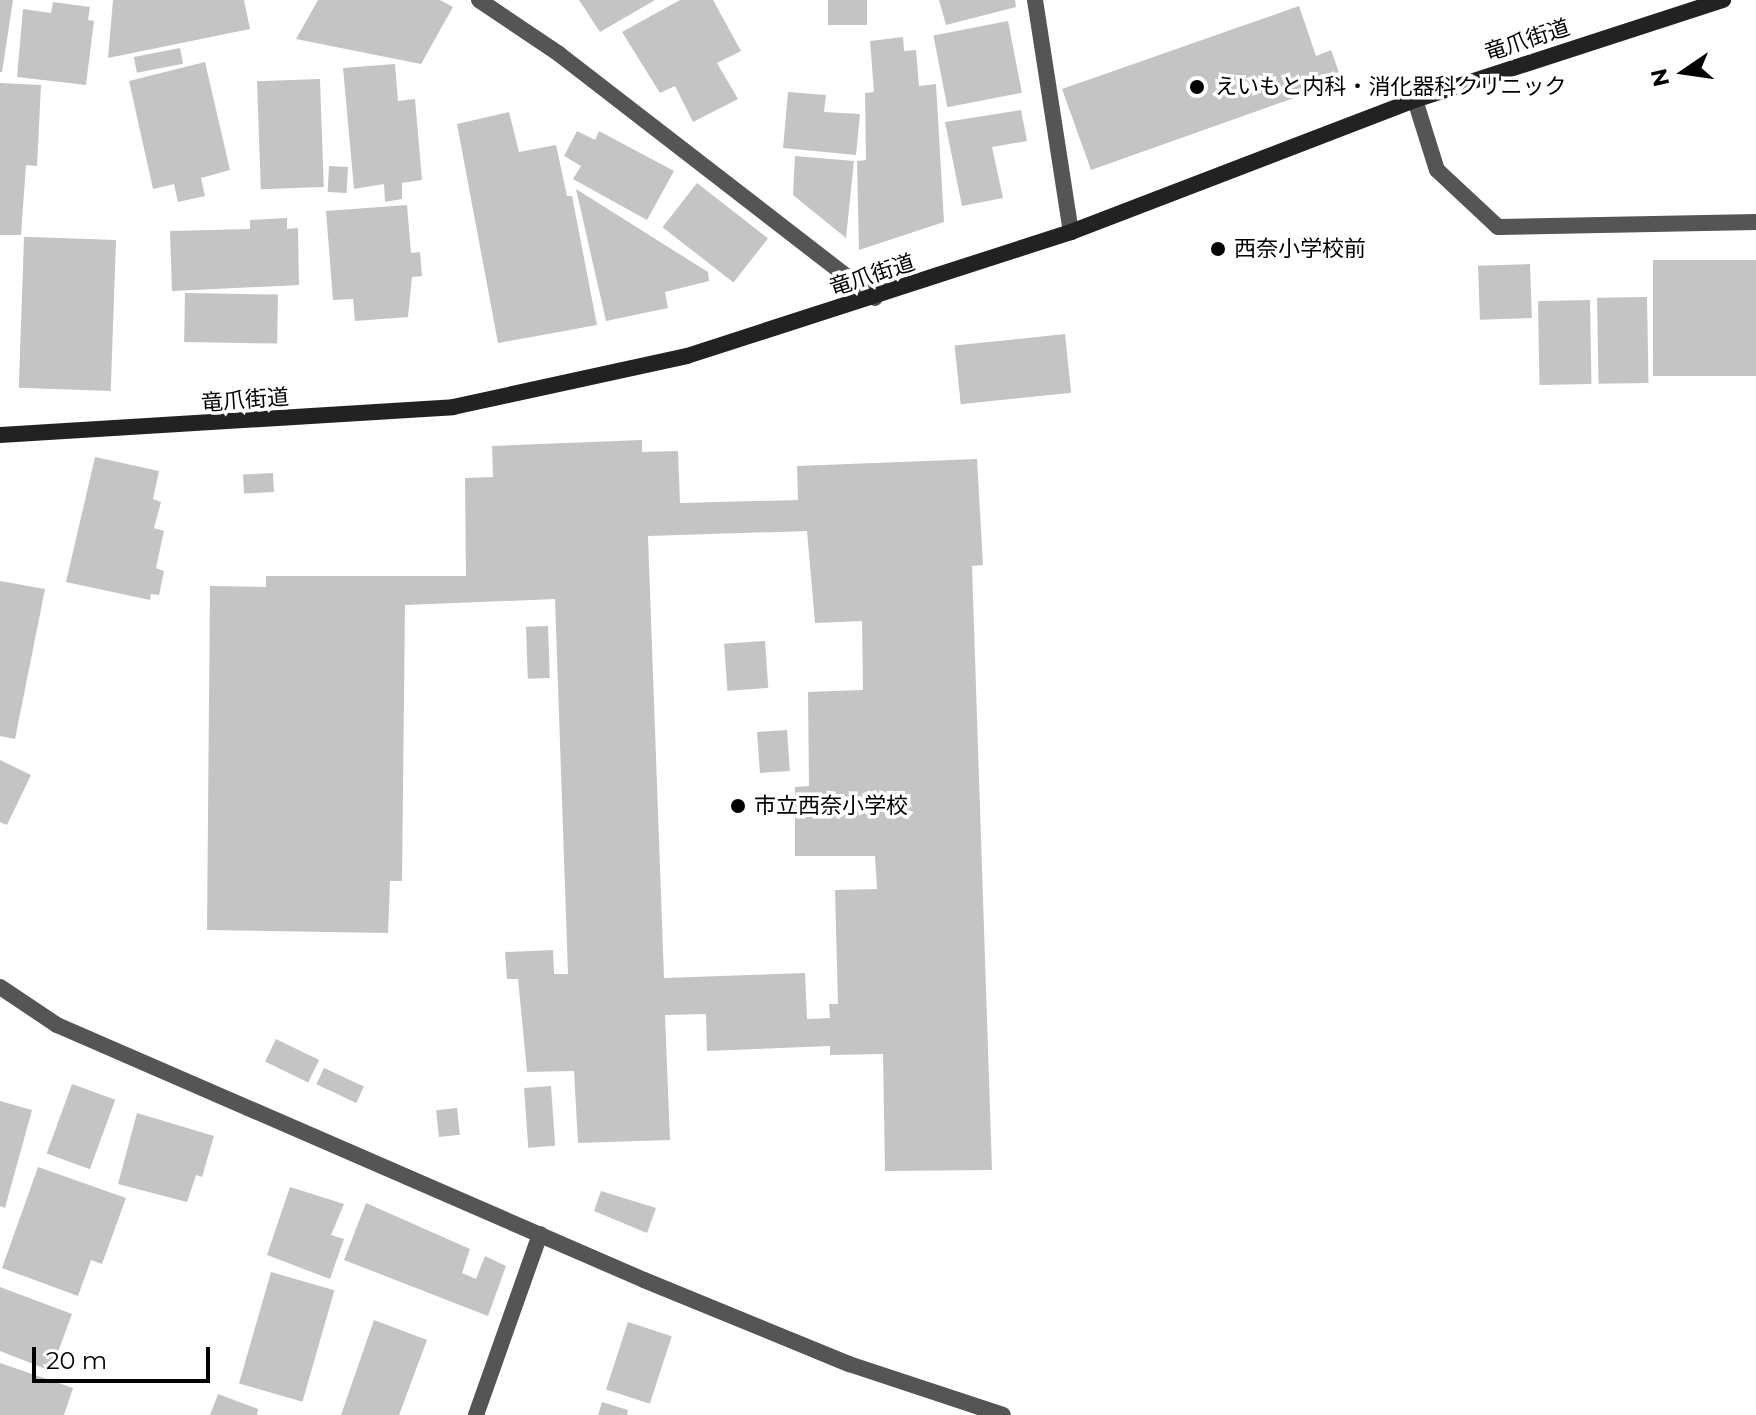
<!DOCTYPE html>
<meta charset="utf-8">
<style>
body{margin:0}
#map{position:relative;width:1756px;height:1415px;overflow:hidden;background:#fff;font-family:Montserrat,"Noto Sans JP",sans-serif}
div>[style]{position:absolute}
.building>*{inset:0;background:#c4c4c4;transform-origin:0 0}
.street>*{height:16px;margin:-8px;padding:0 8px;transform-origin:8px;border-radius:8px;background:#555}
.secondary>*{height:16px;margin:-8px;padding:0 8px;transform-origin:8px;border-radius:8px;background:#222}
.dots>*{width:22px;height:22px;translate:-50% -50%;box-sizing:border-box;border:4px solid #fff;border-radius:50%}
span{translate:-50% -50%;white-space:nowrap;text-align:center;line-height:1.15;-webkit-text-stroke:7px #fff;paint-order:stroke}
.street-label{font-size:22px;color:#000}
.poi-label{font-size:22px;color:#000}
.left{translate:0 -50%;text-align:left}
.north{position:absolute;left:1644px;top:32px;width:80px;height:80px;-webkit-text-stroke:6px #fff;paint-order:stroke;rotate:257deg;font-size:22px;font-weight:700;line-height:32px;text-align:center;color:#000}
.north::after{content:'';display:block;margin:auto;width:28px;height:36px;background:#000;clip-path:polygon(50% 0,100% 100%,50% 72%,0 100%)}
.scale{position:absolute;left:32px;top:1347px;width:178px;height:36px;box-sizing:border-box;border:4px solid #000;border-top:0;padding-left:10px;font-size:24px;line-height:28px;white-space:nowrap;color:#000;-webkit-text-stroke:6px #fff;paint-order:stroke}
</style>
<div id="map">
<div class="building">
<div style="clip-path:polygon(0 0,13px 0,2px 72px,0 72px)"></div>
<div style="clip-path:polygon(113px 0,244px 0,250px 29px,108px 58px)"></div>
<div style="clip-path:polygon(318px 0,440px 0,453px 7px,421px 64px,296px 39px)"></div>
<div style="clip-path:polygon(579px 0,655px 0,600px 32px)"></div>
<div style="clip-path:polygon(680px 0,713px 0,741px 51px,717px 63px,738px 99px,693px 122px,675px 86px,660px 93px,622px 32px)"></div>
<div style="left:828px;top:0;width:39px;height:25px"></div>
<div style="clip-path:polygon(939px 0,1015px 0,1016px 7px,946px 25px)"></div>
<div style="clip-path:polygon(53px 2px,90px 7px,88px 20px,94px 21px,86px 85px,17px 77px,23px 9px,51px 13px)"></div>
<div style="clip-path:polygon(1299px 6px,1316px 56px,1331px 50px,1342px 81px,1091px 170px,1062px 89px)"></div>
<div style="left:1008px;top:21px;width:73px;height:76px;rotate:79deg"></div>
<div style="clip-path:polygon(903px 37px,904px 51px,916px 50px,919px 86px,936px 84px,944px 222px,859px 250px,857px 161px,866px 160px,865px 93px,874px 92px,870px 41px)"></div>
<div style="left:180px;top:48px;width:16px;height:47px;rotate:79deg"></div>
<div style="clip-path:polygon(205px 62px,230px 170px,201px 178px,205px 196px,178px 202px,174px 184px,153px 189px,129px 81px)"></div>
<div style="clip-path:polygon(395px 64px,398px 101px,415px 99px,422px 180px,402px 183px,402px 199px,385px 202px,384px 184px,354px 189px,343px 68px)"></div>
<div style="left:320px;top:79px;width:108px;height:63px;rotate:88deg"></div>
<div style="clip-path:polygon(0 83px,41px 85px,37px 166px,26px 165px,21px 235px,0 235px)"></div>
<div style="clip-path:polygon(788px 92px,826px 95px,824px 112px,860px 114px,856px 155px,783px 148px)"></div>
<div style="clip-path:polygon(1021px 110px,1027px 141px,992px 147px,1003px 198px,962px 206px,945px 122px)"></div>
<div style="clip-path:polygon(509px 112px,519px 152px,556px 145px,567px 196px,572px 196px,597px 325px,498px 343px,457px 124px)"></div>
<div style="clip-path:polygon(577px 131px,595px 140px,599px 131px,674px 171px,647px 220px,573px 179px,581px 166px,564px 156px)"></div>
<div style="clip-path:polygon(795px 156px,854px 161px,846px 238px,793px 195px)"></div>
<div style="left:329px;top:166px;width:19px;height:26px;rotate:3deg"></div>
<div style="left:697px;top:183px;width:90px;height:56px;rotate:38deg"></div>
<div style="clip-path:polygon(576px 189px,708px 272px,709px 281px,665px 292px,668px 308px,606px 321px)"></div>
<div style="clip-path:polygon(407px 205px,411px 253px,420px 252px,422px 276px,412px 277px,408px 317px,355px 321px,353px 299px,333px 300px,326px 211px)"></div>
<div style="clip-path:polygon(287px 218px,287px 229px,298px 228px,299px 285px,172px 291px,170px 231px,250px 229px,250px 220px)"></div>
<div style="left:116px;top:240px;width:151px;height:92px;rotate:92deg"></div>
<div style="left:1756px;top:260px;width:116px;height:103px;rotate:90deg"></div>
<div style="left:1530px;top:264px;width:54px;height:52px;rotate:88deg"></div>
<div style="left:185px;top:293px;width:93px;height:49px;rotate:1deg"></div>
<div style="left:1647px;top:297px;width:86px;height:50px;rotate:89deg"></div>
<div style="left:1590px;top:300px;width:84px;height:52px;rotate:89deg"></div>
<div style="left:1065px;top:334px;width:59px;height:111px;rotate:84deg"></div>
<div style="clip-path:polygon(evenodd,642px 440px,642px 452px,678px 451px,680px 503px,798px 500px,797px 466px,977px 459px,983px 565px,972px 566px,992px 1170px,885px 1171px,883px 1054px,830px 1055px,830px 1046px,707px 1051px,706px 1014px,665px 1015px,670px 1140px,578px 1143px,574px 1071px,527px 1072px,518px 979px,507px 979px,505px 952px,553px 950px,554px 974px,568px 974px,555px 599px,405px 605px,402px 881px,390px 881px,388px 933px,207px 930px,210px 586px,266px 587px,266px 576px,466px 576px,465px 478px,493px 477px,492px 446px,642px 440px,807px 531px,815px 623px,862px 621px,863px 690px,808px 692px,809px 786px,795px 787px,795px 856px,875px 856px,877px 889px,835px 890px,838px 1004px,829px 1004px,830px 1018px,807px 1019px,805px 973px,664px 978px,648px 536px,807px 531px)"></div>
<div style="clip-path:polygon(95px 457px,159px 471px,153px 499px,161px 502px,154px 528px,164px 531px,156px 568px,164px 571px,159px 595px,151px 594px,150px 600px,66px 582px)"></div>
<div style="left:273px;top:473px;width:19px;height:30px;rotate:87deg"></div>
<div style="clip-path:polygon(0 581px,45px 589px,15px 739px,0 736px)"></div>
<div style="left:548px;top:626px;width:52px;height:22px;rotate:88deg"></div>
<div style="left:765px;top:641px;width:47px;height:41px;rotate:86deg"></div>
<div style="left:787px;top:730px;width:41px;height:30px;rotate:86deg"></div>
<div style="clip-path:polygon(0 760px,31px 775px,7px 825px,0 822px)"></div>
<div style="left:276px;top:1039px;width:48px;height:25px;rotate:26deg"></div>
<div style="left:324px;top:1068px;width:44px;height:18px;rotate:25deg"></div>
<div style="left:72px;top:1084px;width:46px;height:74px;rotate:20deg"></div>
<div style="left:551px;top:1086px;width:60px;height:27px;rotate:86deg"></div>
<div style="clip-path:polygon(0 1101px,32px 1110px,5px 1208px,0 1206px)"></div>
<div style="left:457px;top:1108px;width:27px;height:21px;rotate:84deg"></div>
<div style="clip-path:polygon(137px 1113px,214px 1136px,202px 1177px,196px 1175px,187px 1202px,118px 1184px)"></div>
<div style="clip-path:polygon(38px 1167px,126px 1198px,102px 1264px,91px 1260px,78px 1296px,2px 1268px)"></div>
<div style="clip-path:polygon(290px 1187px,344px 1204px,331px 1235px,344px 1239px,330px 1279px,267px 1255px)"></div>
<div style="clip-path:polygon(601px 1191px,656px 1208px,647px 1233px,594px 1211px)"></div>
<div style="clip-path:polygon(366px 1203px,470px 1249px,462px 1273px,476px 1279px,485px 1256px,506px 1266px,488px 1316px,344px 1260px)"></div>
<div style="left:271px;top:1272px;width:66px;height:116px;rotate:16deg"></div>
<div style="clip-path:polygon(0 1287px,72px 1314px,51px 1371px,0 1351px)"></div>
<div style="clip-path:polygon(374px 1320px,427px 1340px,399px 1415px,341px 1415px)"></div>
<div style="left:628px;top:1322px;width:46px;height:71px;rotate:18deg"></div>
<div style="clip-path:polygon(0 1363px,73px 1388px,64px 1415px,0 1415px)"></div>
<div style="clip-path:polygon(218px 1394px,258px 1409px,257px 1415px,210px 1415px)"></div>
<div style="clip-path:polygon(602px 1402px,628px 1410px,627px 1415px,598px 1415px)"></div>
</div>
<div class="street">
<div style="left:479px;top:0;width:97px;rotate:34deg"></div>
<div style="left:559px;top:54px;width:399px;rotate:37.7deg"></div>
<div style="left:1035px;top:0;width:235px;rotate:81.2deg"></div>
<div style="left:1415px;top:100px;width:73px;rotate:72.6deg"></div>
<div style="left:1437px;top:170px;width:83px;rotate:43.1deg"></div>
<div style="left:1498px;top:227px;width:258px;rotate:-1.1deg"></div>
<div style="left:0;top:987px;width:69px;rotate:33.7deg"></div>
<div style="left:57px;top:1025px;width:640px;rotate:23.48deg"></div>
<div style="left:644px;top:1280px;width:222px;rotate:22.3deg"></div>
<div style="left:849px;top:1364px;width:162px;rotate:18.3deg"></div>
<div style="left:476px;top:1415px;width:192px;rotate:-70.5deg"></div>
</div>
<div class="secondary">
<div style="left:0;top:435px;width:454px;rotate:-3.5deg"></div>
<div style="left:453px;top:407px;width:239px;rotate:-12.3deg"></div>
<div style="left:687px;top:356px;width:404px;rotate:-17.9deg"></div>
<div style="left:1071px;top:232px;width:368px;rotate:-21deg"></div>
<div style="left:1415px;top:100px;width:324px;rotate:-18deg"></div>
</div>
<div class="dots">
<div style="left:1197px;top:87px;background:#000"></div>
<div style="left:1218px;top:249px;background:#000"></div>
<div style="left:738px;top:806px;background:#000"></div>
</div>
<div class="street-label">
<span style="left:1527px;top:40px;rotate:-18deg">竜爪街道</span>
<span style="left:872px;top:275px;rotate:-18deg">竜爪街道</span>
<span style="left:245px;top:400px;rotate:-4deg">竜爪街道</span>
</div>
<div class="poi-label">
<span class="left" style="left:1215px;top:87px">えいもと内科・消化器科クリニック</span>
<span class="left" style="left:1234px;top:249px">西奈小学校前</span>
<span class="left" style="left:754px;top:806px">市立西奈小学校</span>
</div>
<div class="north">N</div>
<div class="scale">20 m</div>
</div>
